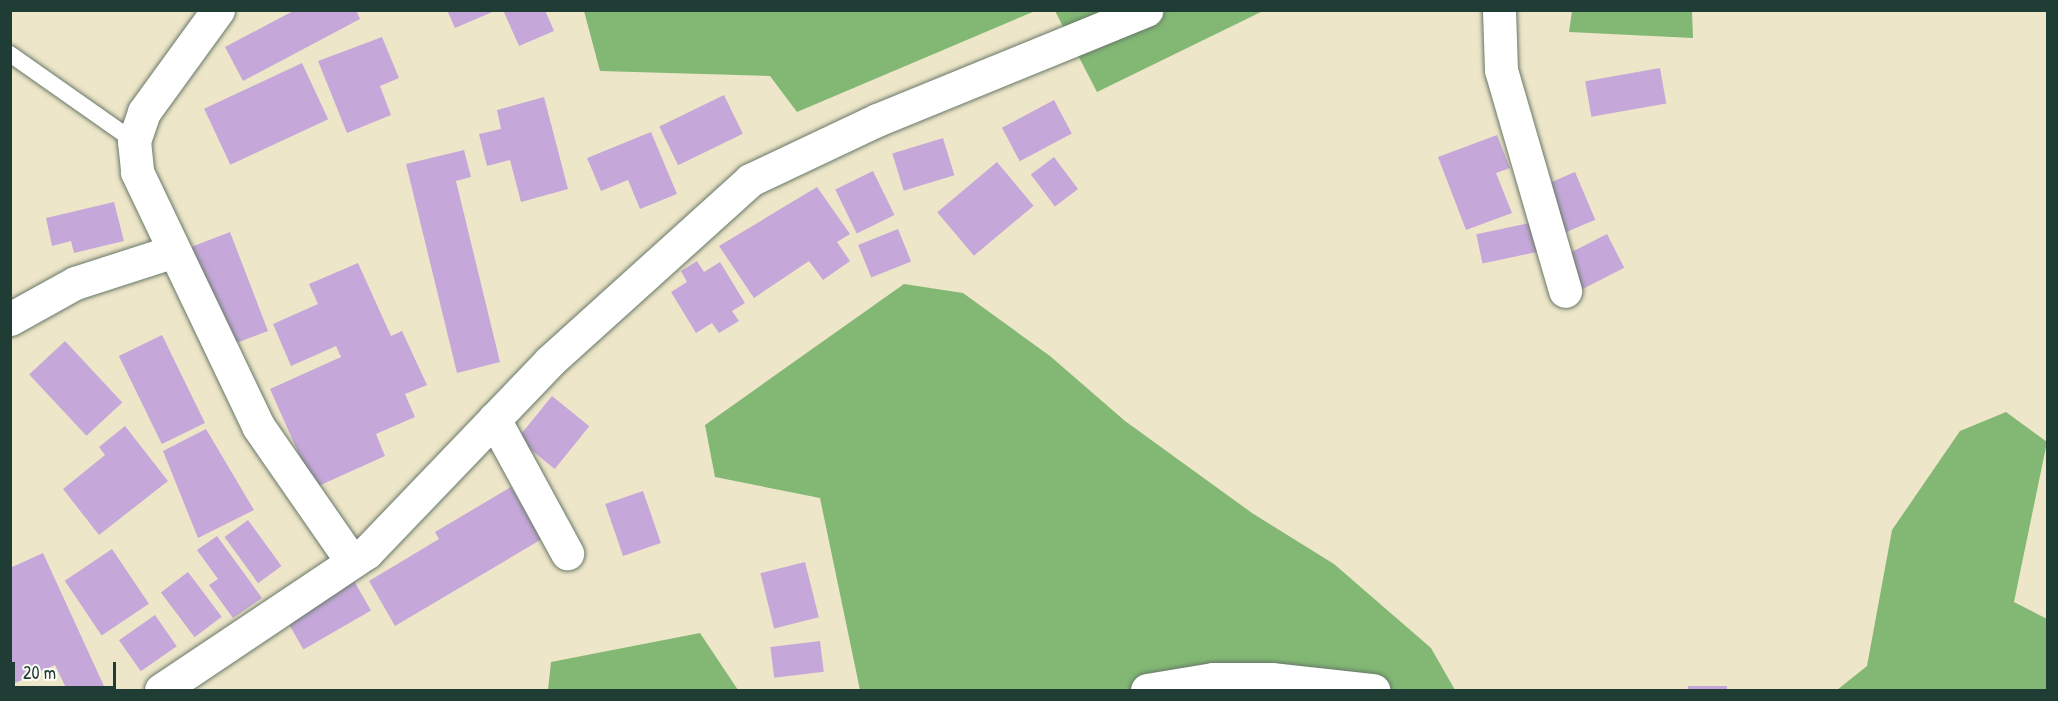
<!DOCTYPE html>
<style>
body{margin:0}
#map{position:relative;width:2058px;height:701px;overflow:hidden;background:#eee6c9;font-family:"Patrick Hand",sans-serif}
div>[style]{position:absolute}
.forest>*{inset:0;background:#82b874}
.building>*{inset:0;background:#c5a8d9;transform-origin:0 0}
.roads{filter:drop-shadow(0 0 2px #677868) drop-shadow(0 0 2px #677868)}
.service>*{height:16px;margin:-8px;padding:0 8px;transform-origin:8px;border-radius:8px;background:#fff}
.minor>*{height:33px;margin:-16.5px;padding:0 16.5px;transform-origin:16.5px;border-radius:16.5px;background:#fff}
.tertiary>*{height:33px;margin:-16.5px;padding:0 16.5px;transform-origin:16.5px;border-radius:16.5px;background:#fff}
span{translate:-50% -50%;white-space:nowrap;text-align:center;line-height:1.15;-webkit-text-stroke:6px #fdfcf7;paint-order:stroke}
.frame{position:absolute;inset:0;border:12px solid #1f3d34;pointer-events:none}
.scale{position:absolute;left:12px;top:662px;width:104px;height:27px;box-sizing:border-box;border:3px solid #1f3d34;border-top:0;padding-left:8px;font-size:18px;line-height:21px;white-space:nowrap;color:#1f3d34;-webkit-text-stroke:4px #fdfcf7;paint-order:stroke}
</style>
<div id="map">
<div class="forest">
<div style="clip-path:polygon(584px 11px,584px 10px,1035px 11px,797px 112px,770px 76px,600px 71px)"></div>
<div style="clip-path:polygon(1055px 11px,1263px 11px,1097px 92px)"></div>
<div style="clip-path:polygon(1572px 11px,1692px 11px,1693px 38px,1569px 32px)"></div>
<div style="clip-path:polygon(904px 284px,963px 293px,1050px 356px,1125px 421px,1252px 513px,1334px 564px,1431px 648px,1455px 690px,860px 690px,820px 498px,715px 477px,705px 425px)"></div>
<div style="clip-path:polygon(2006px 412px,2047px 442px,2014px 602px,2047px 619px,2047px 690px,1837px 690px,1867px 666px,1892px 530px,1960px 431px)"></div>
<div style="clip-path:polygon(700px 633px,738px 690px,548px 690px,551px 662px)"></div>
</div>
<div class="building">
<div style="clip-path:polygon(295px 10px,356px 10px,360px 19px,243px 81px,225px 47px)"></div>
<div style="clip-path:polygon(447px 10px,497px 10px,455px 28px)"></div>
<div style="clip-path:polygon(503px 10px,545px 10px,554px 31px,519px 46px)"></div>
<div style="clip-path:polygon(382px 37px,399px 78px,380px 86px,391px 115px,347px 133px,318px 61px)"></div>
<div style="left:302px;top:63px;width:62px;height:108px;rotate:65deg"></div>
<div style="left:1660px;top:68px;width:36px;height:76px;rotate:80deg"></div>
<div style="left:724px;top:95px;width:43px;height:72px;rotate:64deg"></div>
<div style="clip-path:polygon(544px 97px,568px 189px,521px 202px,510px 160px,487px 166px,479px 134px,501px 129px,497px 110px)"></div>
<div style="left:1054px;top:100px;width:38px;height:59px;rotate:62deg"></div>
<div style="clip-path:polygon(651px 132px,677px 194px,640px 209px,628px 180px,601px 191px,587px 158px)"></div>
<div style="clip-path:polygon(1497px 135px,1510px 168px,1496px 173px,1512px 213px,1466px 230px,1438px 157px)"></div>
<div style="left:943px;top:138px;width:39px;height:53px;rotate:73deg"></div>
<div style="clip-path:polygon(464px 150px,471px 177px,456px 181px,500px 362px,457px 373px,406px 164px)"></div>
<div style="left:1054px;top:157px;width:40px;height:29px;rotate:53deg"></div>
<div style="left:997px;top:162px;width:57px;height:78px;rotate:50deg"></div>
<div style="left:873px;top:171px;width:49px;height:42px;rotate:64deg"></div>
<div style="left:1575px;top:172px;width:52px;height:37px;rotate:67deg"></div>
<div style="clip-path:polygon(817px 187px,850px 234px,837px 242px,850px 261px,823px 280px,809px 261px,754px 298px,719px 246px)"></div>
<div style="clip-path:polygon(114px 202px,124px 241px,74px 253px,71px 241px,52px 246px,46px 218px)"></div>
<div style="left:1534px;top:222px;width:30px;height:59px;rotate:78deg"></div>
<div style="left:898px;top:229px;width:35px;height:43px;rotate:68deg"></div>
<div style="left:230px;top:232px;width:106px;height:43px;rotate:69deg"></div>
<div style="left:1607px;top:234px;width:38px;height:51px;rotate:63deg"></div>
<div style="clip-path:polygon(697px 261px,704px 272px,720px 262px,745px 303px,732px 311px,739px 321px,719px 333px,712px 323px,696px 333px,671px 292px,687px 282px,681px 271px)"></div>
<div style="clip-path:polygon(358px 263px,391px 336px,402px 331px,427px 385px,405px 394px,415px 417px,376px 434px,385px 456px,314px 488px,270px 389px,341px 357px,336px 346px,291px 366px,273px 324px,318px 304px,309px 284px)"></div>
<div style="left:162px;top:335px;width:98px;height:48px;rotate:64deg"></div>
<div style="left:65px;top:341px;width:84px;height:49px;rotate:47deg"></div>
<div style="left:552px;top:396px;width:48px;height:55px;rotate:39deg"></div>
<div style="clip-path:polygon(125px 426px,168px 481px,99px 535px,63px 489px,105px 455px,99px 447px)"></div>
<div style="clip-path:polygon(206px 429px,254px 510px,198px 538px,163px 451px)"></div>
<div style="clip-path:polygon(511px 487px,542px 539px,395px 626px,369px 581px,439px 539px,435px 532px)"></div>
<div style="left:643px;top:491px;width:55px;height:40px;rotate:71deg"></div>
<div style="left:248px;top:520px;width:57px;height:29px;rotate:54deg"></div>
<div style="clip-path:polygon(217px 536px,262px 598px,233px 618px,209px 585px,218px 579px,197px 550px)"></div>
<div style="left:112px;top:549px;width:66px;height:57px;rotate:56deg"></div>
<div style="clip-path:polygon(43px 553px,104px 686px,95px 690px,67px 690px,55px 665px,15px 683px,10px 674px,10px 568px)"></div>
<div style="left:805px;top:562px;width:57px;height:46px;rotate:76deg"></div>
<div style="left:188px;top:572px;width:56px;height:34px;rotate:53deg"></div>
<div style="left:354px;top:581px;width:34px;height:78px;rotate:60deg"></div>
<div style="left:155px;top:615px;width:38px;height:44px;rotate:55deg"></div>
<div style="left:820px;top:641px;width:31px;height:50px;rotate:83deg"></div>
<div style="left:1688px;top:686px;width:39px;height:4px"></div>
</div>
<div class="roads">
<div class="service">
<div style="left:10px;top:54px;width:151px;rotate:35.1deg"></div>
</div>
<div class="minor">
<div style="left:218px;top:10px;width:126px;rotate:126deg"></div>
<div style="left:144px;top:112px;width:31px;rotate:109deg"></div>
<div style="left:134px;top:141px;width:31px;rotate:84deg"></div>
<div style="left:137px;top:172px;width:281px;rotate:64.5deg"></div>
<div style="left:258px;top:426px;width:165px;rotate:55.3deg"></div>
<div style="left:1499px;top:10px;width:60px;rotate:88.1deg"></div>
<div style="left:1501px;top:70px;width:230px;rotate:73.8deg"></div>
<div style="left:10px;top:319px;width:74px;rotate:-29deg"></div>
<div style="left:75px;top:283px;width:101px;rotate:-17.9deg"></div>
<div style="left:494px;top:419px;width:153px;rotate:61.4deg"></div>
<div style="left:1147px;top:690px;width:67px;rotate:-9.5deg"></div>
<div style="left:1213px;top:679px;width:58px"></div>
<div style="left:1271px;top:679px;width:103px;rotate:6.2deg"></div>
</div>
<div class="tertiary">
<div style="left:161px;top:690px;width:247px;rotate:-33.8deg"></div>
<div style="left:366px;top:553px;width:266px;rotate:-46.2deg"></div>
<div style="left:550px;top:361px;width:270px;rotate:-42.1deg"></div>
<div style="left:750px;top:180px;width:140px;rotate:-25.3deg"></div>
<div style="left:877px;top:120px;width:291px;rotate:-22.2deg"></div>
</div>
</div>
<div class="frame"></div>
<div class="scale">20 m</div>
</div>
